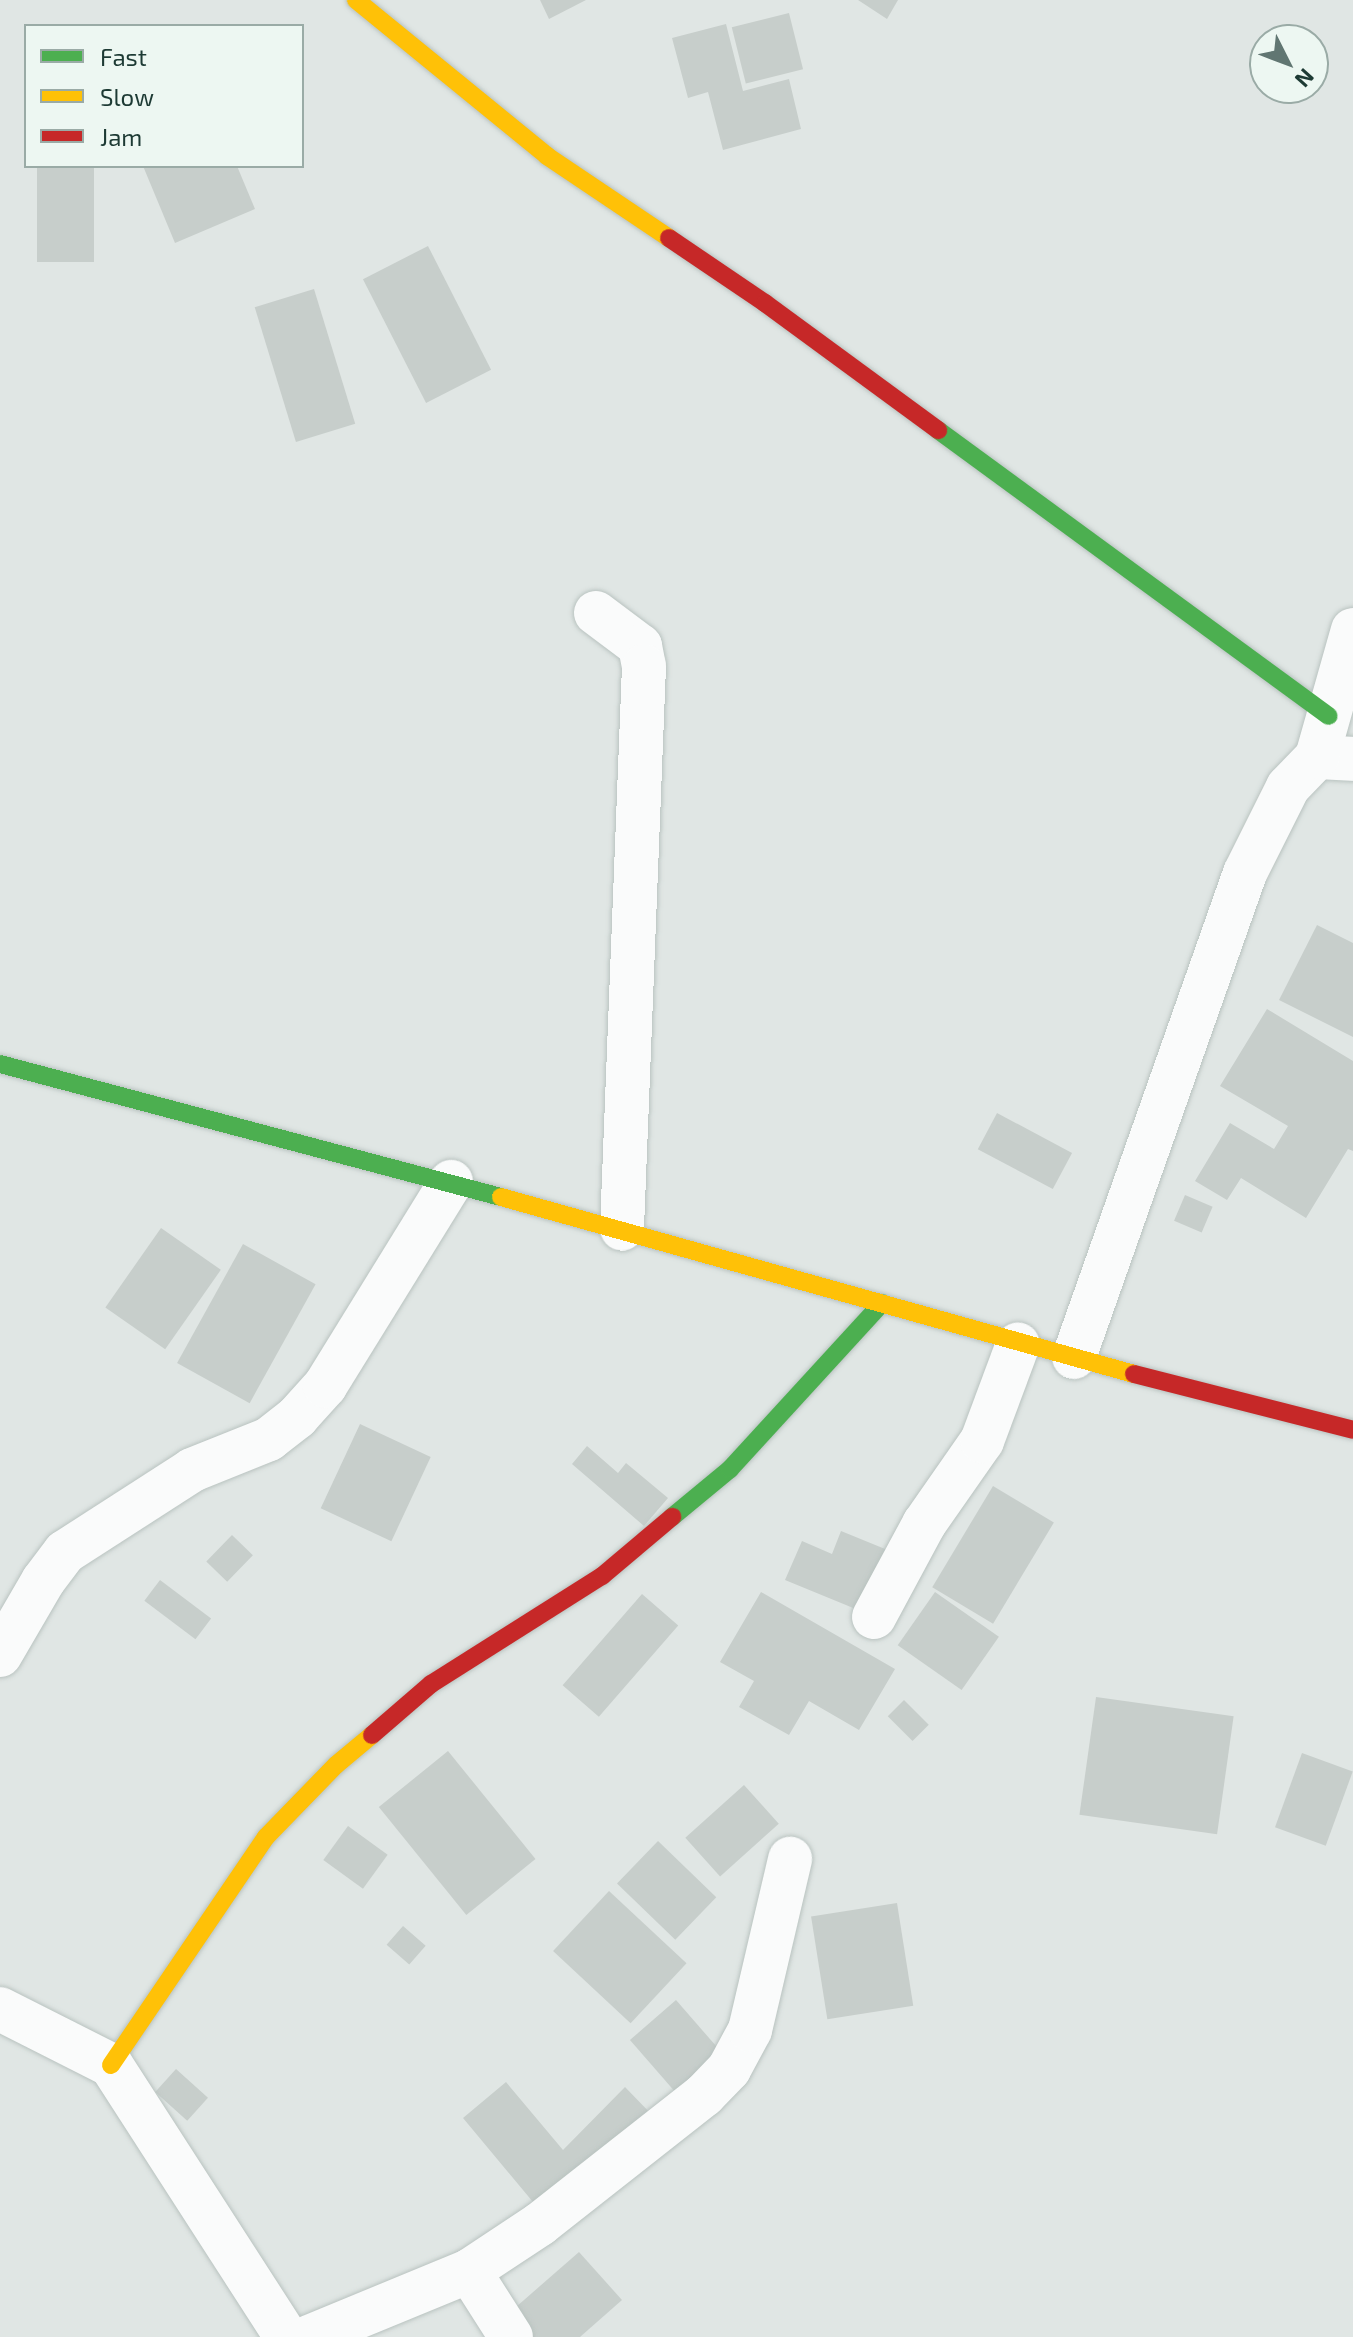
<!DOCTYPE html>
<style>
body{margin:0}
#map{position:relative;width:1353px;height:2337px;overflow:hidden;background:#e0e6e4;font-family:"Exo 2",sans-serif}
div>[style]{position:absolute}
.building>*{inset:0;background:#c7cecb;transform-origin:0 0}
.roads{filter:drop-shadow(0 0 2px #b9c3c0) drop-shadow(0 0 2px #b9c3c0)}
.street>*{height:44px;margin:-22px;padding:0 22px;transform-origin:22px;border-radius:22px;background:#fafbfb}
.fast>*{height:18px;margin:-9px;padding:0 9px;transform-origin:9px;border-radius:9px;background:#4caf50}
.slow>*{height:18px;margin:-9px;padding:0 9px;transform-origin:9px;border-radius:9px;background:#ffc107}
.jam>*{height:18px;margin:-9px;padding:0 9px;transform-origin:9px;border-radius:9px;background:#c62828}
span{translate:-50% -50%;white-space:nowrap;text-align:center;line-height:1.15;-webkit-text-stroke:6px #edf7f2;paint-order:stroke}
.legend{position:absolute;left:24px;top:24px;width:280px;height:144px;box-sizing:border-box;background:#edf7f2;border:2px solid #9aaba6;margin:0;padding:10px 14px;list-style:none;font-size:24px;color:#1d3a34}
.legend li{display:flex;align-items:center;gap:16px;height:40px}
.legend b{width:40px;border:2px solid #9aaba6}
.north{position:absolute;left:1249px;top:24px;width:80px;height:80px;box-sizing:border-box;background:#edf7f2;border:2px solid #9aaba6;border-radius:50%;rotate:132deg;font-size:22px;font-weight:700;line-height:32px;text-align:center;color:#1d3a34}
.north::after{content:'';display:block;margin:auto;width:28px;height:36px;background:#617672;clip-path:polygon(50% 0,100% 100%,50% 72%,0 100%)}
</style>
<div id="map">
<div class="building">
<div style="clip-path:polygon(540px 0,586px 0,549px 19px)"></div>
<div style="clip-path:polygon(858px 0,898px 0,887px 19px)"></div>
<div style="left:789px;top:13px;width:58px;height:59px;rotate:76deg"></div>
<div style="clip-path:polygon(726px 24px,743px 91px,789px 79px,801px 129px,723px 150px,708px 92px,688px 98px,672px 38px)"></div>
<div style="left:37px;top:166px;width:57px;height:96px"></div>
<div style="clip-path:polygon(143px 166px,237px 166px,255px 209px,175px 243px)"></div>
<div style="left:428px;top:246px;width:139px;height:73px;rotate:63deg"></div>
<div style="left:314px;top:289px;width:141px;height:62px;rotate:73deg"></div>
<div style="clip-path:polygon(1317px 925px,1353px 943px,1353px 1037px,1279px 1000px)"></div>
<div style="clip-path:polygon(1267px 1009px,1353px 1061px,1353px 1151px,1348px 1149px,1306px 1218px,1241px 1178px,1227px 1200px,1195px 1181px,1230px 1123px,1274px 1149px,1288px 1126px,1220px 1086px)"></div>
<div style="left:997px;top:1113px;width:85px;height:41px;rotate:28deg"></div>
<div style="left:1185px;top:1195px;width:30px;height:28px;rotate:23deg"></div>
<div style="left:161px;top:1228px;width:73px;height:97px;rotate:35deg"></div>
<div style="left:243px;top:1244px;width:83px;height:136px;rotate:29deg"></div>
<div style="left:360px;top:1424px;width:78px;height:93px;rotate:25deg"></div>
<div style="clip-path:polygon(587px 1446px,618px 1473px,626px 1463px,668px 1498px,644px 1526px,572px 1464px)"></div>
<div style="left:993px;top:1486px;width:71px;height:118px;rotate:31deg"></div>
<div style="clip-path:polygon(841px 1531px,890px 1551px,863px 1612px,785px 1580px,802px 1541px,832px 1554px)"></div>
<div style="left:232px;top:1535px;width:29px;height:37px;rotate:44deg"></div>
<div style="left:160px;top:1580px;width:64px;height:26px;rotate:37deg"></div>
<div style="clip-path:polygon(761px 1592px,895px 1669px,859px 1730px,809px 1701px,789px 1735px,739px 1707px,754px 1681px,720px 1662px)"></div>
<div style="left:935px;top:1592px;width:78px;height:65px;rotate:35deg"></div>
<div style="left:642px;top:1594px;width:48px;height:121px;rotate:41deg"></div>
<div style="left:1096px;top:1697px;width:139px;height:119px;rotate:8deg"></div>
<div style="left:904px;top:1700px;width:35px;height:23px;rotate:45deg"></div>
<div style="left:448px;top:1751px;width:139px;height:89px;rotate:51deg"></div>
<div style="left:1302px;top:1753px;width:54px;height:79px;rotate:20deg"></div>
<div style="left:744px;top:1785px;width:52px;height:79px;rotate:48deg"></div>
<div style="left:348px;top:1826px;width:49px;height:42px;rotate:36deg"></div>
<div style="left:658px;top:1841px;width:81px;height:59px;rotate:44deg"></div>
<div style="left:609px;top:1891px;width:106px;height:82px;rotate:43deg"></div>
<div style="left:897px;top:1903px;width:104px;height:87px;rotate:81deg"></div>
<div style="left:403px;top:1926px;width:30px;height:25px;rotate:41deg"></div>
<div style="left:676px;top:2000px;width:72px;height:61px;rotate:49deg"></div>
<div style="left:176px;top:2069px;width:43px;height:31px;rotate:42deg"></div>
<div style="clip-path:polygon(506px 2082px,563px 2150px,625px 2087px,655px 2118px,543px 2214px,463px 2118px)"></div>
<div style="clip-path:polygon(579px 2252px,622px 2300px,580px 2337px,502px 2337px,493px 2327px)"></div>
</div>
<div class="roads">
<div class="street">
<div style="left:596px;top:613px;width:55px;rotate:36.9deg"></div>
<div style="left:640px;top:646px;width:20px;rotate:79deg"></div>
<div style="left:644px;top:666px;width:563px;rotate:92.24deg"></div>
<div style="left:1317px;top:757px;width:36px;rotate:3deg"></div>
<div style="left:1074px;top:1357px;width:513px;rotate:-70.54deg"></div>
<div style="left:1245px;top:873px;width:96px;rotate:-63.4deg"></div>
<div style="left:1288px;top:787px;width:42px;rotate:-46deg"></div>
<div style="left:1317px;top:757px;width:132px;rotate:-74.2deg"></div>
<div style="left:874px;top:1617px;width:106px;rotate:-61.7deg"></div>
<div style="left:924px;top:1524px;width:101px;rotate:-55.1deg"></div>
<div style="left:982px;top:1441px;width:103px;rotate:-69.6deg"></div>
<div style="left:0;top:1655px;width:86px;rotate:-59.8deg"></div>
<div style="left:43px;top:1581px;width:36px;rotate:-53deg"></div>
<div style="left:65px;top:1552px;width:151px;rotate:-32.8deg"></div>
<div style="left:192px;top:1470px;width:83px;rotate:-21.9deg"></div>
<div style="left:269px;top:1439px;width:36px;rotate:-38deg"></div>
<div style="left:297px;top:1417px;width:42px;rotate:-47.9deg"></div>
<div style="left:325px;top:1386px;width:240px;rotate:-58.3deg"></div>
<div style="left:0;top:2009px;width:124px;rotate:26.8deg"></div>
<div style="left:111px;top:2065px;width:323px;rotate:57.2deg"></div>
<div style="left:469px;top:2271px;width:78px;rotate:57.5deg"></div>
<div style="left:309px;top:2337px;width:173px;rotate:-22.4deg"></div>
<div style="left:469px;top:2271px;width:85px;rotate:-33.5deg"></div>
<div style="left:540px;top:2224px;width:209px;rotate:-38.2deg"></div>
<div style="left:704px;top:2095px;width:36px;rotate:-46deg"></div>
<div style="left:729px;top:2069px;width:44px;rotate:-61.7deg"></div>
<div style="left:750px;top:2030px;width:176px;rotate:-76.8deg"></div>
</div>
<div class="fast">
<div style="left:938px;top:430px;width:484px;rotate:36.2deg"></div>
<div style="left:0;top:1064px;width:518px;rotate:14.87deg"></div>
<div style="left:672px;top:1517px;width:75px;rotate:-39.6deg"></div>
<div style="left:730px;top:1469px;width:225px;rotate:-47.5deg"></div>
</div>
<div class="slow">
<div style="left:356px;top:0;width:247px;rotate:39.2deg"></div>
<div style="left:547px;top:156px;width:147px;rotate:33.9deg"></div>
<div style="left:501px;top:1197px;width:657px;rotate:15.62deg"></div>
<div style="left:111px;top:2065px;width:276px;rotate:-55.8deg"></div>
<div style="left:266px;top:1837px;width:100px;rotate:-45.8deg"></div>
<div style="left:336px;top:1765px;width:47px;rotate:-39.8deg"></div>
</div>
<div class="jam">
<div style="left:669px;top:238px;width:116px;rotate:34.1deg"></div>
<div style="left:765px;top:303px;width:215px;rotate:36.3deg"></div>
<div style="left:1134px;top:1374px;width:226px;rotate:14.3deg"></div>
<div style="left:372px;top:1735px;width:78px;rotate:-40.8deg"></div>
<div style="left:431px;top:1684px;width:202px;rotate:-32.3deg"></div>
<div style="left:602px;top:1576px;width:92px;rotate:-40.1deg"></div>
</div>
</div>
<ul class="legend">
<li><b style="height:10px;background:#4caf50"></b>Fast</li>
<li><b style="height:10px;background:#ffc107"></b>Slow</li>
<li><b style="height:10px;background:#c62828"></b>Jam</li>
</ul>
<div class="north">N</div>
</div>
